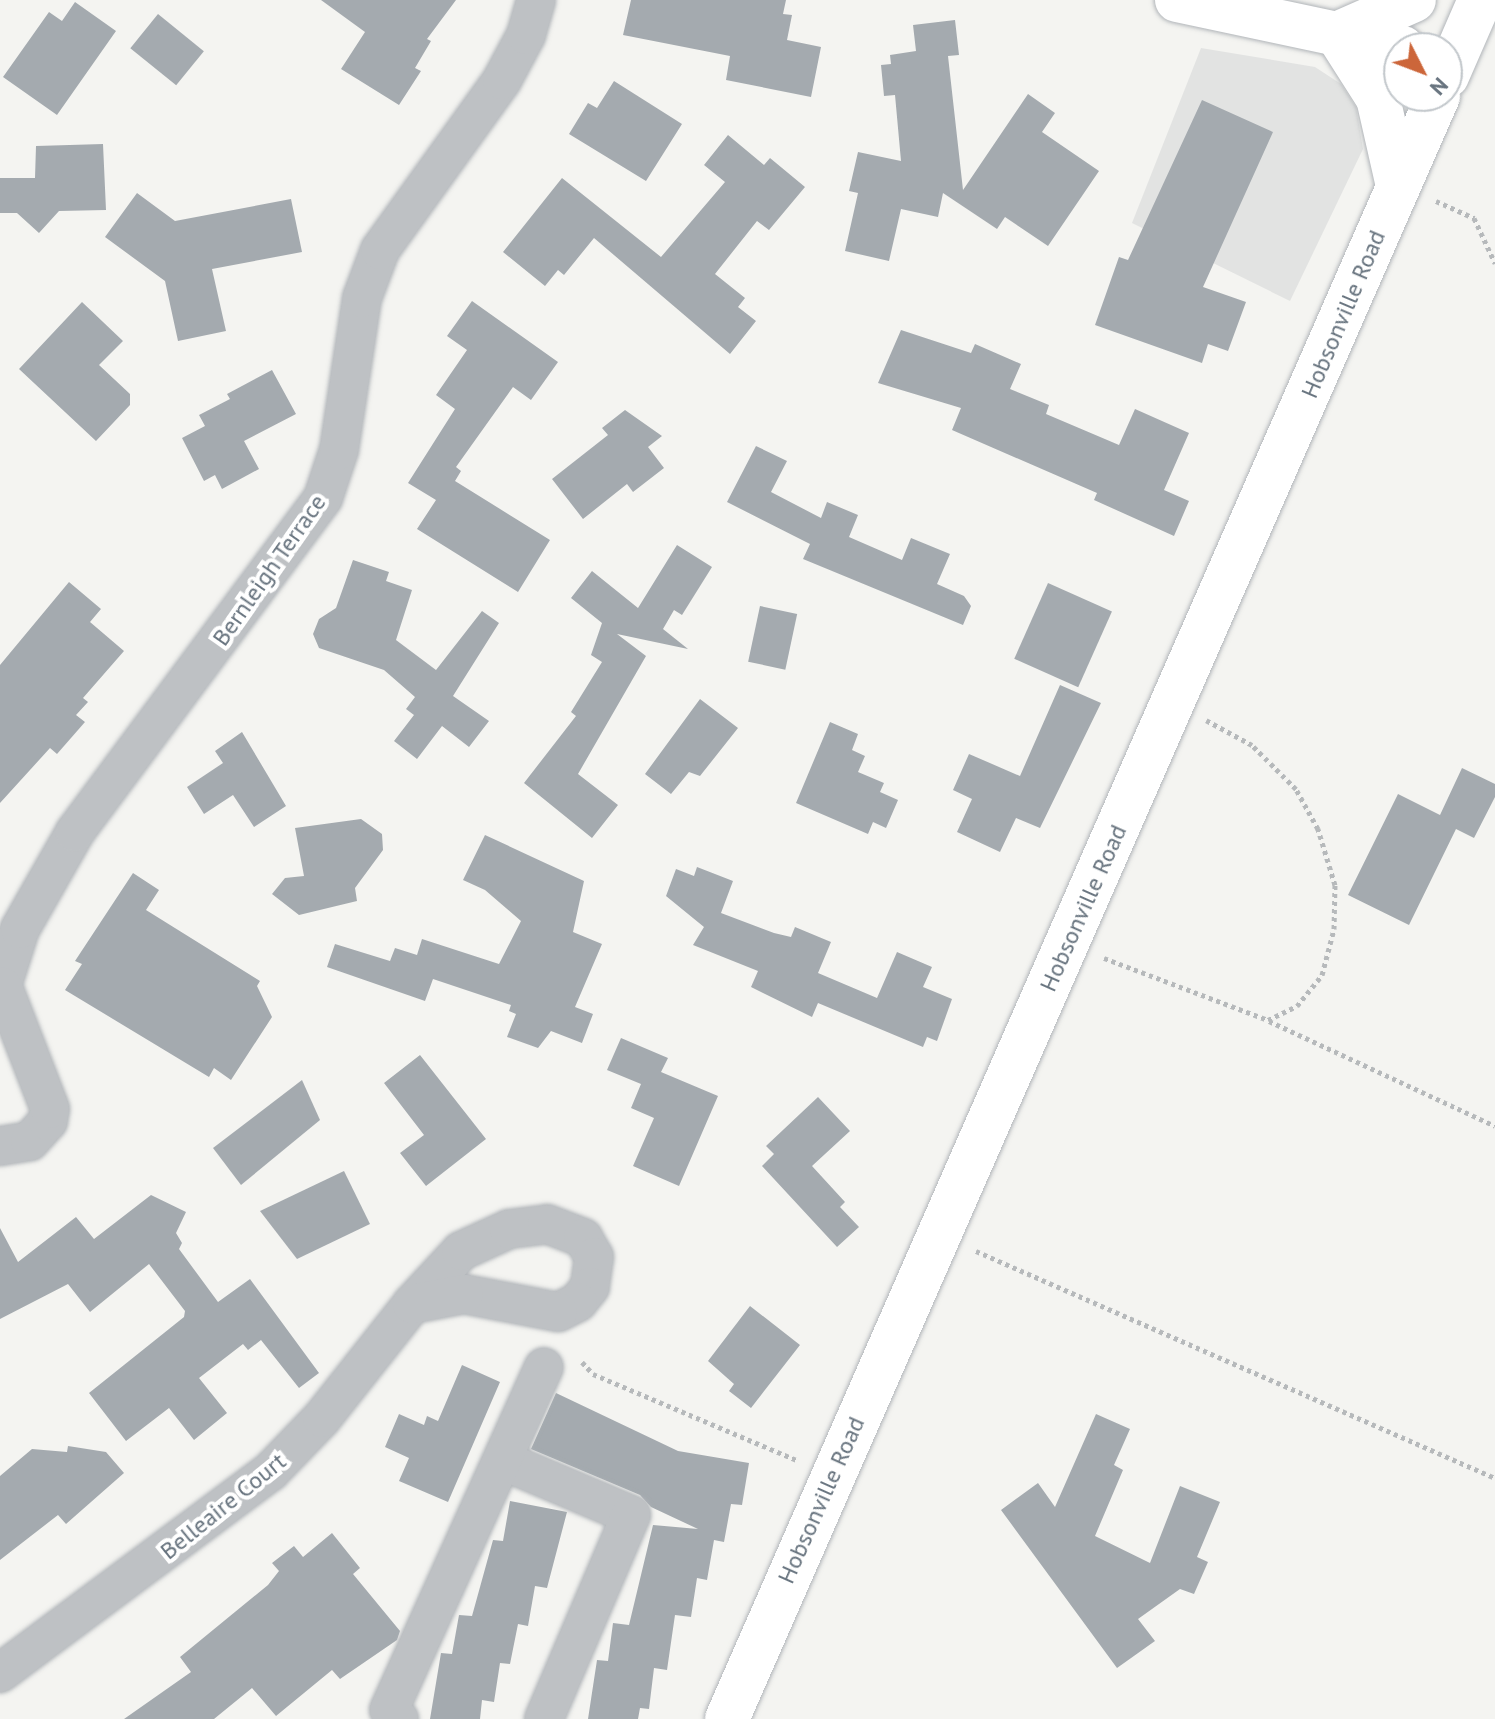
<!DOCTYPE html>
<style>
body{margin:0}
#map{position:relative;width:1495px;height:1719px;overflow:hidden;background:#f4f4f1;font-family:"PT Sans",sans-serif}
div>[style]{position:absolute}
.built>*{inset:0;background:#e2e3e2}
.building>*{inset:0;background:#a4aaaf;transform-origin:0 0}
.path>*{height:5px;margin-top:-2.5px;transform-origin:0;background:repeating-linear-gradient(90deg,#b6b9bb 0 4px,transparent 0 8px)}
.roads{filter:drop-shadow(0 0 2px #b1b5b9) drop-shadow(0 0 2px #b1b5b9)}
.minor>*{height:38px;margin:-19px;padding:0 19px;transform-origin:19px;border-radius:19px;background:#bec1c4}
.secondary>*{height:44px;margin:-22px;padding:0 22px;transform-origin:22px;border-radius:22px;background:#fff}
span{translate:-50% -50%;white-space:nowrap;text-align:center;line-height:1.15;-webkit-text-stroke:8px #fff;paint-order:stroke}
.street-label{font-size:24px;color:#67737e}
.north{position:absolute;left:1383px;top:32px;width:80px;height:80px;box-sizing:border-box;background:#fff;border:2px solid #c2c7cb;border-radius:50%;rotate:132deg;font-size:22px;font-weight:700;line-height:32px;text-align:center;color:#67737e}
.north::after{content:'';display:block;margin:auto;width:28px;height:36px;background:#cc663a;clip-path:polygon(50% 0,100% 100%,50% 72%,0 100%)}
</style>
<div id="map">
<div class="built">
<div style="clip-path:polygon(1201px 48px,1315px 67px,1341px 84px,1356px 107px,1363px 149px,1290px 301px,1132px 223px)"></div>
</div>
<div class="building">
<div style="clip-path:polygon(321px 0,456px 0,427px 39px,431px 41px,415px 68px,421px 71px,399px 105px,341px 69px,365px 32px)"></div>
<div style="clip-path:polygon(631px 0,786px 0,783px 14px,792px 15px,787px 40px,821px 47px,811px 97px,726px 80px,730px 56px,623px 35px)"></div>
<div style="clip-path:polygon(75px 2px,116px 31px,57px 115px,3px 77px,49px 12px,62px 21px)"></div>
<div style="left:158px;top:14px;width:59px;height:44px;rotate:39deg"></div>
<div style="clip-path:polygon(955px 20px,959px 55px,948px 56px,963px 190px,1028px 94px,1055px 113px,1042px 132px,1099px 171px,1048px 246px,1005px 217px,997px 229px,943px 193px,938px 217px,901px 209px,889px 261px,845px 251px,858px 193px,849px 191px,858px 152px,901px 161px,895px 95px,884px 96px,881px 65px,891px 64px,890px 55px,916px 51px,913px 25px)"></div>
<div style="clip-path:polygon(614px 81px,682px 124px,646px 181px,569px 134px,588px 103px,597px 108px)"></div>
<div style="clip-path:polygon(1202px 100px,1273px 132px,1203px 287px,1246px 302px,1228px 351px,1208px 344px,1202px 363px,1095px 325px,1119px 257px,1128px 260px)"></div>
<div style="clip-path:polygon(728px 135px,764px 165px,770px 158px,805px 187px,769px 230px,757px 221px,715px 274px,745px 298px,738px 307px,756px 321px,730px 354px,594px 238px,564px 275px,558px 270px,545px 286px,503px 252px,562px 178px,661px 257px,725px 182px,704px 165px)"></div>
<div style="clip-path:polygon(103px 144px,106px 210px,59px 211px,39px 233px,17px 213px,0 213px,0 178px,35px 178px,36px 146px)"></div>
<div style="clip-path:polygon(137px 193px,175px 221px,291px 199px,302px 252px,212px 269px,226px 331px,178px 341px,165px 281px,105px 237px)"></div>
<div style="clip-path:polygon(472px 301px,558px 362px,531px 400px,513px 387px,456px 467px,461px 471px,455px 481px,550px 540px,518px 592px,417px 529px,436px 500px,408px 483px,455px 409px,436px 395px,467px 350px,447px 336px)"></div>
<div style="clip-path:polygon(82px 302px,123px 341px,99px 365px,130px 394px,130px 405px,96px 441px,19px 369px)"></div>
<div style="clip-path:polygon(901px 330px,971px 353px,975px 344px,1021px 364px,1010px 389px,1049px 405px,1046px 414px,1119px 445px,1135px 409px,1189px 433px,1164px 490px,1189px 501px,1174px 536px,1094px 500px,1097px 493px,952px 430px,961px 408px,878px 383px)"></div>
<div style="clip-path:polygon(272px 370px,296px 414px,244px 441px,259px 469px,222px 489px,215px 475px,204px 481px,182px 438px,205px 426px,199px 415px,230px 399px,227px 394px)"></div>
<div style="clip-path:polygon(625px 410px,662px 436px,648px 447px,664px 468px,633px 492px,627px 484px,583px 519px,552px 479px,608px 435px,602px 428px)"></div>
<div style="clip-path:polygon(756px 446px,787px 461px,771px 492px,821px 518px,827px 502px,858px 515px,849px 537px,902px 560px,911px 538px,950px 554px,937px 584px,964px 596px,971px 606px,963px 625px,803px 559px,810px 544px,727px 502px)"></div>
<div style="clip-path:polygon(677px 545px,712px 567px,682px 615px,674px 610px,663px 629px,688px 649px,617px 634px,646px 656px,578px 774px,618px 805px,592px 838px,524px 783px,576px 716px,571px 712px,602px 662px,591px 655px,602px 623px,571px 598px,592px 571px,638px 608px)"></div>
<div style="clip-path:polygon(353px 560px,389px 572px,386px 581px,412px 590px,396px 640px,436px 670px,482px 611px,499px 623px,453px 696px,489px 721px,469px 747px,442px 726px,417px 759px,394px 741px,414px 715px,406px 709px,415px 697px,384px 670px,319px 648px,313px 634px,319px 619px,336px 608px)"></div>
<div style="clip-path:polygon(69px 582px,101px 609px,90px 622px,124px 651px,83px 698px,88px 702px,76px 715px,85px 722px,57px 754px,50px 748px,0 803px,0 665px)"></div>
<div style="left:1048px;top:583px;width:70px;height:83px;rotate:24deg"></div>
<div style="left:760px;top:606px;width:38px;height:57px;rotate:12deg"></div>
<div style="clip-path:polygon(1060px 685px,1101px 703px,1040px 828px,1016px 818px,1000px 852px,957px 832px,972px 799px,953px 790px,969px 754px,1020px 776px)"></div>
<div style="clip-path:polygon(700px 699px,738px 728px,700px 776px,689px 772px,671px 794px,645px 774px)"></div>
<div style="clip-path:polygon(830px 722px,858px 734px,852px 750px,865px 756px,858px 772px,884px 783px,880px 792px,898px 800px,886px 828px,873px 822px,868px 834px,796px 803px)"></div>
<div style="clip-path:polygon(242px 732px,286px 806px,254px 827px,233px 795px,204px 814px,187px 787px,223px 763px,215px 751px)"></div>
<div style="clip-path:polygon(1462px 768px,1495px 784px,1495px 797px,1474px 838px,1456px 829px,1409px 925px,1348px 895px,1398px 794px,1440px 815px)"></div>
<div style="clip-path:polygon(361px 819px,382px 834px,383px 850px,355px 888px,357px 901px,299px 915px,272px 894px,285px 878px,304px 876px,295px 828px)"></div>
<div style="clip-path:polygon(485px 835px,584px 881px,573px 932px,602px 944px,575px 1007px,593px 1014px,582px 1043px,551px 1031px,538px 1048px,507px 1037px,516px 1014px,509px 1011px,511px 1005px,433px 979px,425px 1001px,327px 967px,335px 944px,390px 961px,395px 948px,417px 955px,422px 939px,499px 964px,521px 921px,485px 890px,463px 880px)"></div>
<div style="clip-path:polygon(697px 867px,733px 881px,721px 913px,774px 933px,791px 937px,795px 927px,831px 942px,818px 973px,877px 998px,897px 952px,932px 967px,923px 987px,952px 999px,937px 1041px,927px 1037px,923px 1047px,818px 1003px,812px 1017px,751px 987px,758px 971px,693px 945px,704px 927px,666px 896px,676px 869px,694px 876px)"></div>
<div style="clip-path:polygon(133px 873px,159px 890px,146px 910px,260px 981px,257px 986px,272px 1017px,231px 1080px,214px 1068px,209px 1077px,65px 990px,82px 964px,75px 961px)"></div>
<div style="clip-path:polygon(621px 1038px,668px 1058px,661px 1072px,718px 1096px,679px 1186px,633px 1166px,654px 1118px,631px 1108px,641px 1084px,607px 1070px)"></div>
<div style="clip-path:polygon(420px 1055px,486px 1139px,426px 1186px,400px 1153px,424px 1135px,384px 1083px)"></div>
<div style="clip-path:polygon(302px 1080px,320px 1120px,241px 1185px,213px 1148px)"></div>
<div style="clip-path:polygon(818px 1097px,850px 1131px,812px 1166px,845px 1202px,840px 1207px,859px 1227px,837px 1247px,762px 1166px,774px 1154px,766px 1146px)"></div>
<div style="clip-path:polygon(344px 1171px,370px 1224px,297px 1259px,260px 1211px)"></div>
<div style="clip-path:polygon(151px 1195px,186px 1212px,176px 1233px,182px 1243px,179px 1249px,218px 1302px,250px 1279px,319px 1373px,299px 1388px,261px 1340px,248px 1350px,243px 1344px,199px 1378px,227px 1413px,194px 1440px,169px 1408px,126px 1441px,89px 1393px,184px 1317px,185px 1311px,149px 1264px,90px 1312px,68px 1284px,0 1319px,0 1228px,18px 1262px,76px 1217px,94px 1239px)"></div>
<div style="clip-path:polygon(750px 1306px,800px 1345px,751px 1408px,729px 1391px,734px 1384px,708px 1361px)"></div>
<div style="clip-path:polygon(462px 1365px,500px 1382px,448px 1502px,399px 1481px,409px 1458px,385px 1447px,399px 1414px,424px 1425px,427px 1416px,438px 1421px)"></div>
<div style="clip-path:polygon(556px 1393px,678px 1451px,749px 1463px,742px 1505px,731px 1504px,724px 1542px,714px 1540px,707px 1580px,697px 1578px,691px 1617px,675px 1615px,667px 1670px,654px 1668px,649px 1709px,640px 1708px,638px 1719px,588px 1719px,597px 1660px,608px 1661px,613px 1623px,629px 1625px,653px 1525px,698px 1529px,651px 1507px,640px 1495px,531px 1449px)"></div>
<div style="clip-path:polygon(1096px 1414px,1130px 1429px,1114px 1465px,1123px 1470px,1095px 1536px,1150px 1563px,1180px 1486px,1220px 1502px,1197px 1557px,1208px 1562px,1194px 1594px,1180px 1589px,1138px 1619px,1155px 1641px,1117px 1668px,1001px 1510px,1038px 1483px,1055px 1507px)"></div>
<div style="clip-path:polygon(68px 1446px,106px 1452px,124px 1473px,66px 1524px,58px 1515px,0 1560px,0 1476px,32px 1449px,67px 1452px)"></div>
<div style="clip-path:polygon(510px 1501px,567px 1512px,547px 1588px,535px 1586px,528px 1626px,518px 1624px,510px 1664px,500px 1663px,494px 1702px,482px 1700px,480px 1719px,430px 1719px,441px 1653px,452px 1654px,459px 1615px,472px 1616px,493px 1540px,503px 1541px)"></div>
<div style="clip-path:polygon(332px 1533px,360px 1568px,353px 1574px,400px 1631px,397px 1640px,340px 1679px,332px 1670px,276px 1716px,252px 1688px,214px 1719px,124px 1719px,191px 1672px,180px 1657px,268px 1585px,279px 1571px,272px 1563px,294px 1546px,303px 1557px)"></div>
</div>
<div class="path">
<div style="left:1436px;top:201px;width:42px;rotate:24.1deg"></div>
<div style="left:1474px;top:218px;width:50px;rotate:65deg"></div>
<div style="left:1104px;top:958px;width:175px;rotate:20.7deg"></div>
<div style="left:1268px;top:1020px;width:32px;rotate:-26deg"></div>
<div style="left:1297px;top:1006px;width:40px;rotate:-51deg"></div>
<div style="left:1322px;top:975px;width:48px;rotate:-75.4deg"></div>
<div style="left:1334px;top:929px;width:44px;rotate:-88.7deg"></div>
<div style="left:1335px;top:885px;width:59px;rotate:-106.9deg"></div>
<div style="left:1318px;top:829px;width:46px;rotate:-118.8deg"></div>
<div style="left:1296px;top:789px;width:62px;rotate:-135deg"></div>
<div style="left:1252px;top:745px;width:52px;rotate:-151.5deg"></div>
<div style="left:1269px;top:1021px;width:249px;rotate:24.9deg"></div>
<div style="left:976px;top:1251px;width:566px;rotate:23.62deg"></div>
<div style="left:582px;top:1362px;width:16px;rotate:47deg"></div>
<div style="left:593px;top:1374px;width:221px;rotate:22.9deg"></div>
</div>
<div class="roads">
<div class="minor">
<div style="left:0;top:992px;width:66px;rotate:-72.4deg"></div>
<div style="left:20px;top:929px;width:112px;rotate:-60.4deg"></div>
<div style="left:75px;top:832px;width:416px;rotate:-53.4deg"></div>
<div style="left:323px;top:498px;width:51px;rotate:-71.6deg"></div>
<div style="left:339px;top:450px;width:154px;rotate:-81.4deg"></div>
<div style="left:362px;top:298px;width:51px;rotate:-69.4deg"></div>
<div style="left:380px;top:250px;width:209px;rotate:-54.3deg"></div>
<div style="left:502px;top:80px;width:51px;rotate:-61.9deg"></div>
<div style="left:526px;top:35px;width:36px;rotate:-74deg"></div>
<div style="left:0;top:1146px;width:30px;rotate:-9deg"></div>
<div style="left:30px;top:1141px;width:27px;rotate:-48deg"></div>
<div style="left:48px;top:1121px;width:12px;rotate:-81deg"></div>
<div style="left:50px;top:1109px;width:131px;rotate:-111.1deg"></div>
<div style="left:504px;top:1461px;width:138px;rotate:23deg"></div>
<div style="left:631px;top:1515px;width:222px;rotate:113.1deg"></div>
<div style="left:0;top:1673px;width:337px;rotate:-36.7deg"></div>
<div style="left:270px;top:1472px;width:75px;rotate:-46.1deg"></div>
<div style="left:322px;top:1418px;width:145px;rotate:-51.7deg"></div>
<div style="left:412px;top:1304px;width:72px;rotate:-47.2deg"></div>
<div style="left:461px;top:1251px;width:53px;rotate:-24.6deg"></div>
<div style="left:509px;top:1229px;width:38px;rotate:-7deg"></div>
<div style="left:547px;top:1224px;width:39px;rotate:21deg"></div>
<div style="left:583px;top:1238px;width:22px;rotate:60deg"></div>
<div style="left:594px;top:1257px;width:30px;rotate:98deg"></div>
<div style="left:590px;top:1287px;width:19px;rotate:129deg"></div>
<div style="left:578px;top:1302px;width:22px;rotate:153deg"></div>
<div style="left:558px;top:1312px;width:96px;rotate:-169.2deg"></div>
<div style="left:464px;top:1294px;width:53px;rotate:169.1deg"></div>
<div style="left:399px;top:1719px;width:13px;rotate:-138deg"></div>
<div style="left:389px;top:1710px;width:376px;rotate:-65.7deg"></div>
</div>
<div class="secondary">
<div style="left:1177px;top:0;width:231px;rotate:12deg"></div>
<div style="left:1337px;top:34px;width:76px;rotate:57.4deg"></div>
<div style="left:1378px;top:98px;width:90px;rotate:77.2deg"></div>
<div style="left:1337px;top:34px;width:84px;rotate:-23.8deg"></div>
<div style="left:1447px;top:76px;width:83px;rotate:-66.5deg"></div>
<div style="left:727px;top:1719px;width:1772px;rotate:-66.34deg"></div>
</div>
</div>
<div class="street-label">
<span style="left:1343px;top:314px;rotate:-67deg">Hobsonville Road</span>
<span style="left:269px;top:570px;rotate:-55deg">Bernleigh Terrace</span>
<span style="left:1083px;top:908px;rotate:-66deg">Hobsonville Road</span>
<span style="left:821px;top:1500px;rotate:-66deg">Hobsonville Road</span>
<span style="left:223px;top:1506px;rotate:-39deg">Belleaire Court</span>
</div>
<div class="north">N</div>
</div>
